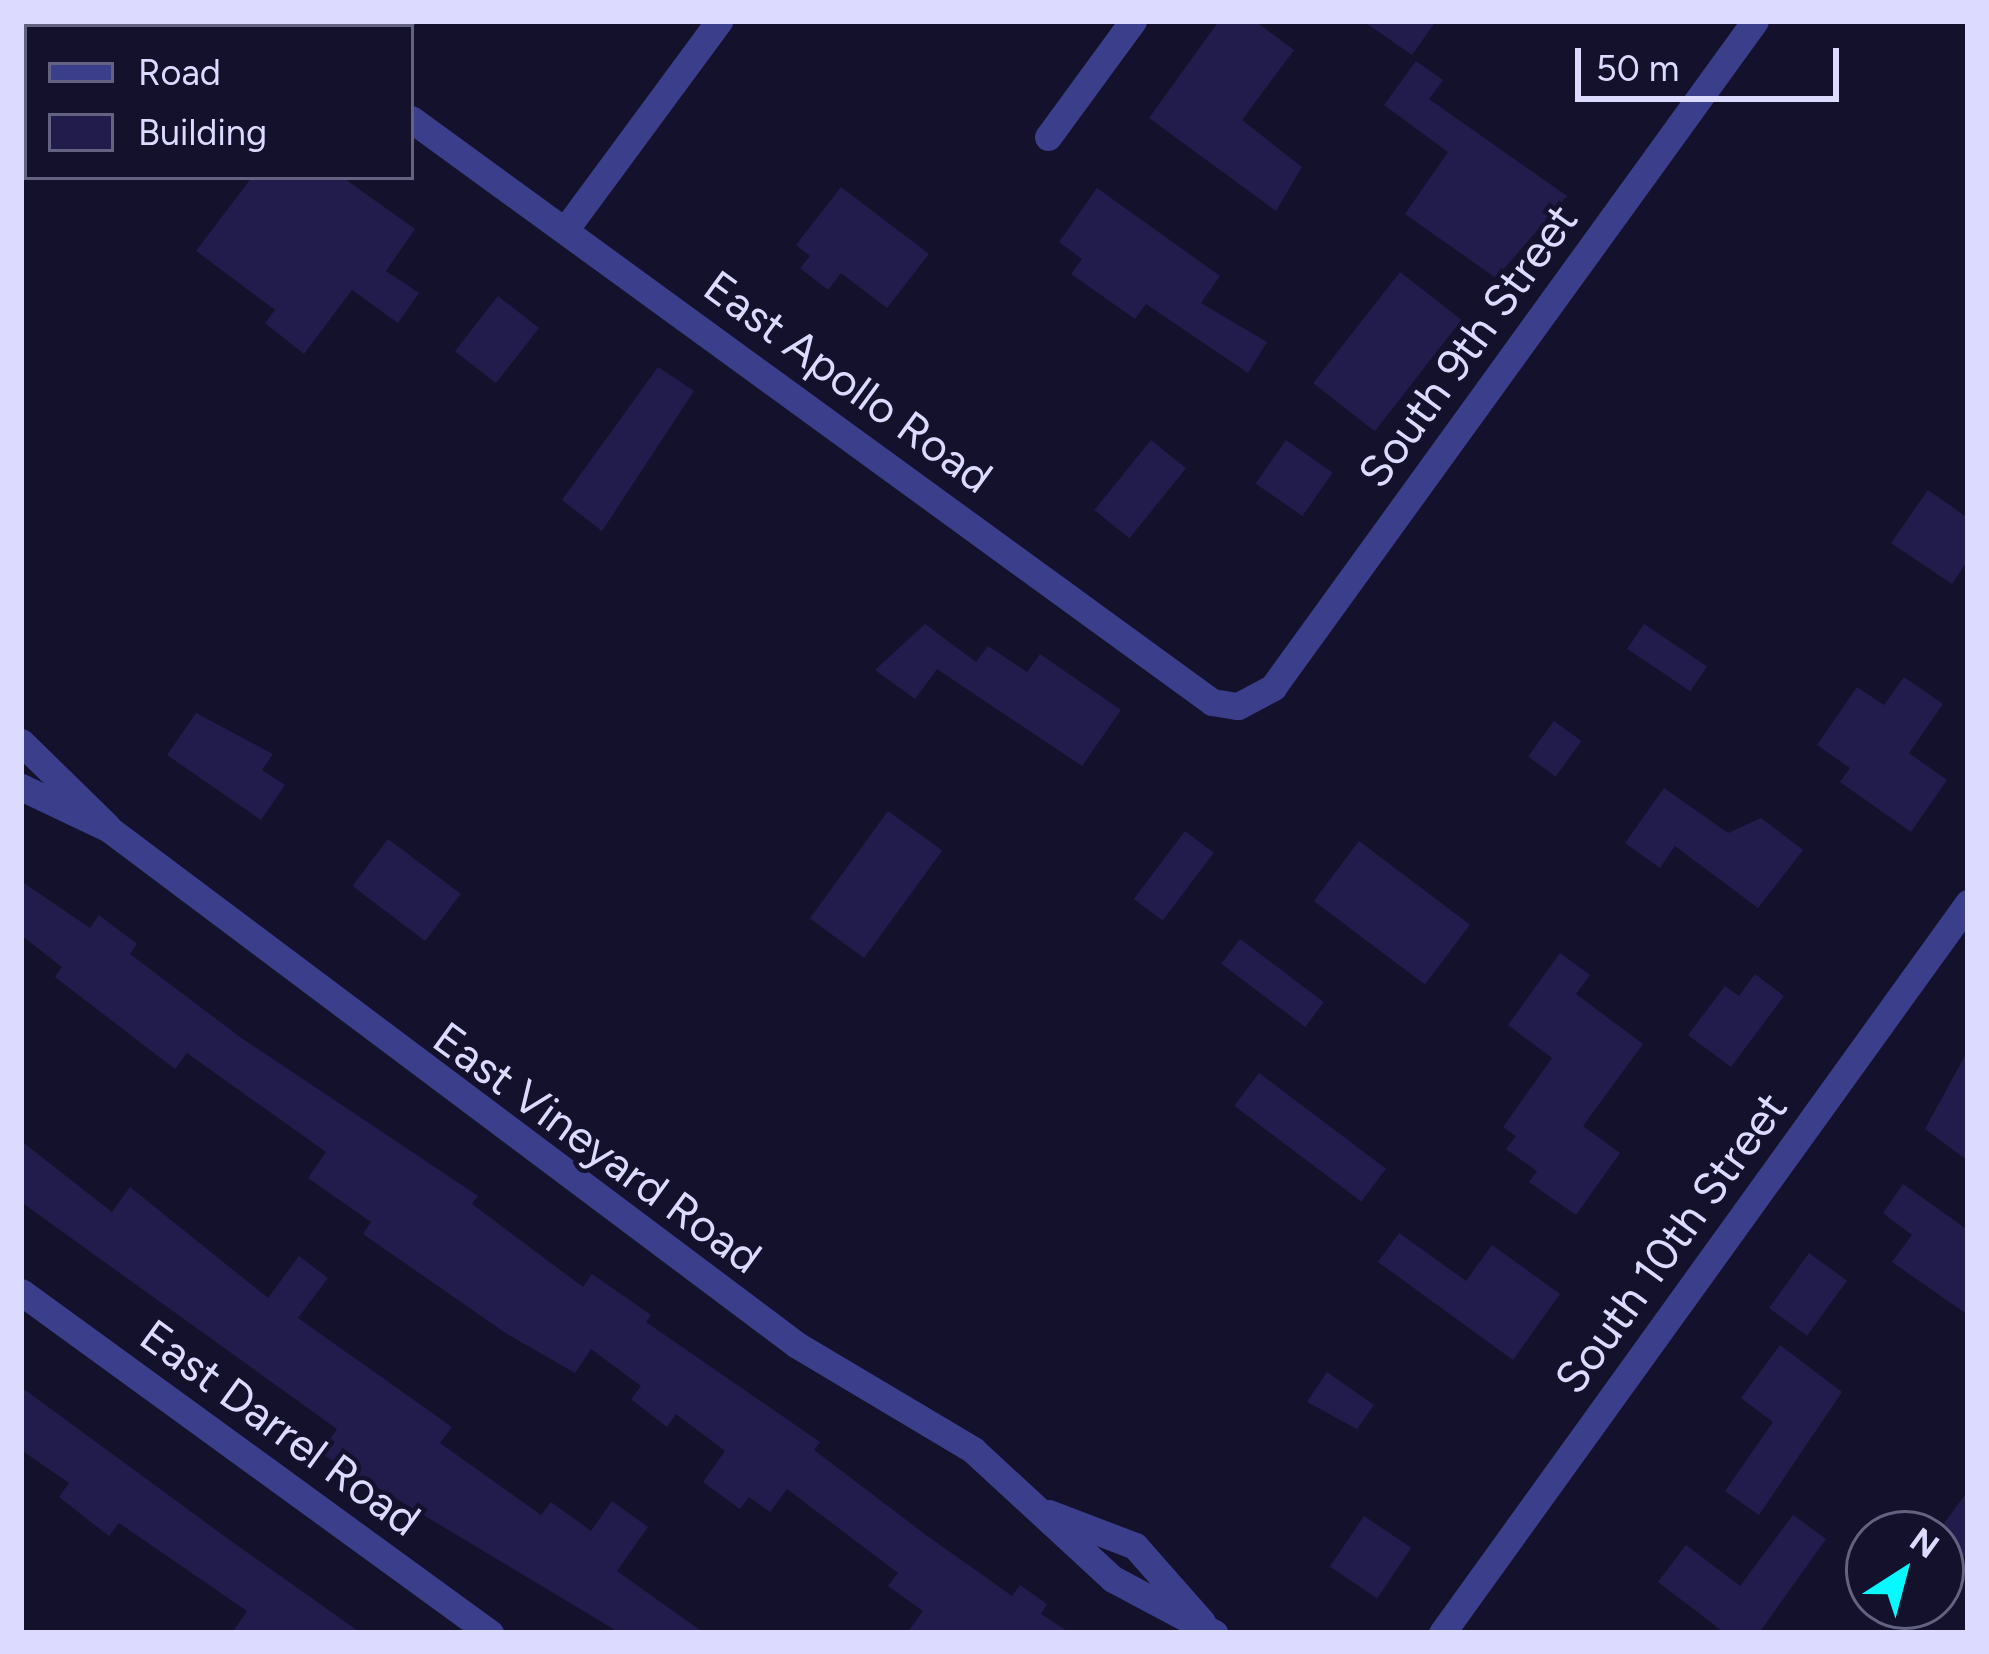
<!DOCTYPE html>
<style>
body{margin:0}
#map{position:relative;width:1989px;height:1654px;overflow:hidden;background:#13112b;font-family:Figtree,sans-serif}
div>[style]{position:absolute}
.building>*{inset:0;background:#221c4d;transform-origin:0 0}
.street>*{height:27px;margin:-13.5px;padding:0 13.5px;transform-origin:13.5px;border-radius:13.5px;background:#3b3e8b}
span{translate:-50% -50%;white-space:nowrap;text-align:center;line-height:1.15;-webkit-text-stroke:9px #13112b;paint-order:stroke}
.street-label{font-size:45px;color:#dcdbff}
.frame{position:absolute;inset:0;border:24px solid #dcdbff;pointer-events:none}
.legend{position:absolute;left:24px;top:24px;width:390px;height:156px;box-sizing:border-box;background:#13112b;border:3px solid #636280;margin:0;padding:15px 21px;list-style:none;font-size:36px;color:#dcdbff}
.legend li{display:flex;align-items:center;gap:24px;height:60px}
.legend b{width:60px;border:3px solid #636280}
.north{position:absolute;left:1845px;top:1510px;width:120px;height:120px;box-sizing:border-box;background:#13112b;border:3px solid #636280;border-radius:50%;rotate:36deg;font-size:33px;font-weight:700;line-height:48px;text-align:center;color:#dcdbff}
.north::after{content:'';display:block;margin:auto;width:42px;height:54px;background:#07f9ff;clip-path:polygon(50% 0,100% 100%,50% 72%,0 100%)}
.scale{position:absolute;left:1575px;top:48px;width:264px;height:54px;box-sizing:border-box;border:6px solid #dcdbff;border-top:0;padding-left:15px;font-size:36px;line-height:42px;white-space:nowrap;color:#dcdbff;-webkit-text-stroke:9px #13112b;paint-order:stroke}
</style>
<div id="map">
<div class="building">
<div style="clip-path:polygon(1219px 21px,1255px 21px,1294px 50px,1242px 120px,1302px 167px,1276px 211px,1149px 118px)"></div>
<div style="clip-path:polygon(1363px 21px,1436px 21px,1412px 55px)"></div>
<div style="clip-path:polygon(1416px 61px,1443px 80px,1429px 99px,1567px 196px,1496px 278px,1405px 214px,1448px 152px,1384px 105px)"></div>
<div style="clip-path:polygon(252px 177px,342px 177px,415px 229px,386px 271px,419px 293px,398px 323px,352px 290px,304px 354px,265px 323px,275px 310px,196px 251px)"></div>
<div style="clip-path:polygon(841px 187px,929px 254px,887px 308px,841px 273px,828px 290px,800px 268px,810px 256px,796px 245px)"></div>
<div style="clip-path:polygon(1097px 188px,1220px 276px,1201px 303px,1267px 342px,1248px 373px,1146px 304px,1135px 319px,1071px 274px,1082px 259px,1059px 242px)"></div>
<div style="left:1400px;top:272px;width:78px;height:141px;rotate:38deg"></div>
<div style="left:498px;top:296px;width:52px;height:70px;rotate:38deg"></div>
<div style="clip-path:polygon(658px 367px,694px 391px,602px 531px,562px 500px)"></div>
<div style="left:1151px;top:440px;width:45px;height:90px;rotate:39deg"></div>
<div style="left:1286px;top:440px;width:57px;height:53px;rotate:35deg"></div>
<div style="clip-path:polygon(1928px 490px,1968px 518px,1968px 560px,1952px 584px,1891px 543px)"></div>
<div style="clip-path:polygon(925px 624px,976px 662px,988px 646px,1027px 672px,1040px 654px,1121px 710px,1082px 766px,937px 669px,915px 699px,875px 670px)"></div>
<div style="left:1644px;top:624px;width:76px;height:30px;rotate:34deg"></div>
<div style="clip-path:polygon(1904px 677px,1943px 704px,1909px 753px,1947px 780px,1911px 832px,1840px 782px,1850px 768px,1817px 745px,1857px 687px,1884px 705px)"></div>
<div style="clip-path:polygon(196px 713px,273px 754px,262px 770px,285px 785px,261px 820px,167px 755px)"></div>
<div style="left:1554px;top:721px;width:34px;height:44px;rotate:36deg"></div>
<div style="clip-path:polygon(1664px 788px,1728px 833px,1761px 818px,1803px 850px,1758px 908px,1675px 846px,1660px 868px,1625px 843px)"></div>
<div style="left:888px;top:811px;width:67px;height:133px;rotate:36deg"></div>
<div style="left:1185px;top:831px;width:36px;height:85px;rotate:37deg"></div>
<div style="left:388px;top:839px;width:91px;height:59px;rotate:37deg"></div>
<div style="left:1359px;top:841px;width:139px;height:75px;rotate:37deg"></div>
<div style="clip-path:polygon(21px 881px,90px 928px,99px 915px,137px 944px,130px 954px,240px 1037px,478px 1196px,472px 1204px,583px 1287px,592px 1274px,651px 1315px,646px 1322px,820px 1442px,814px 1450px,926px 1535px,1012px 1596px,1020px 1585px,1047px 1604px,1041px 1614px,1070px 1633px,907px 1633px,923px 1611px,888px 1586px,898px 1573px,787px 1489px,770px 1512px,749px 1497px,740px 1509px,703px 1482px,725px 1451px,676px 1414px,667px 1427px,631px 1399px,641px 1386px,591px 1349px,575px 1373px,507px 1334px,363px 1234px,371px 1222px,308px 1178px,326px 1152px,187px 1053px,175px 1069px,55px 977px,62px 967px,21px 935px)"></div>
<div style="left:1240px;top:939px;width:105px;height:31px;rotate:37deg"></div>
<div style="clip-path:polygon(1560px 953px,1590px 975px,1576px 994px,1643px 1044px,1583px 1126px,1620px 1153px,1576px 1215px,1529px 1182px,1537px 1171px,1506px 1149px,1516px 1136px,1503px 1127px,1552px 1058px,1508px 1025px)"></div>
<div style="clip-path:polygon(1755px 974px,1784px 996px,1731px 1067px,1688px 1035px,1725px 986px,1739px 996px)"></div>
<div style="clip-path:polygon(1968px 1050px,1968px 1161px,1925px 1129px)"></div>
<div style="left:1259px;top:1073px;width:159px;height:41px;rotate:37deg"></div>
<div style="clip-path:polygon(21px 1141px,112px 1212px,130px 1187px,268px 1298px,299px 1256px,328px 1278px,298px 1318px,452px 1427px,440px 1443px,541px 1515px,551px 1502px,591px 1531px,612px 1501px,648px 1527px,617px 1571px,704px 1633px,620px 1633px,320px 1453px,337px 1429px,21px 1202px)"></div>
<div style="clip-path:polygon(1903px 1184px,1968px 1230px,1968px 1315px,1892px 1262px,1912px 1235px,1883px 1213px)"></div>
<div style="clip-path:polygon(1399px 1233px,1466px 1281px,1492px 1245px,1560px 1294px,1513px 1360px,1378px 1262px)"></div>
<div style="left:1809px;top:1253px;width:47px;height:68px;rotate:36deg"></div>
<div style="clip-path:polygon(1780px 1345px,1842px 1392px,1759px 1515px,1725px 1491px,1773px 1422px,1741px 1398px)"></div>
<div style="clip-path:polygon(1327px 1372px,1374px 1405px,1357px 1429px,1307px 1402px)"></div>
<div style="clip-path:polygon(21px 1387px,231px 1541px,361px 1633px,232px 1633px,247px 1611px,119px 1523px,109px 1536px,59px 1497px,69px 1483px,21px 1450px)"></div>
<div style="clip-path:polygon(1968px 1491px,1968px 1559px,1936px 1534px)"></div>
<div style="clip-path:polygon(1793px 1515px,1826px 1539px,1759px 1633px,1725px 1633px,1658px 1582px,1686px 1545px,1740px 1586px)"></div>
<div style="left:1364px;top:1516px;width:57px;height:61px;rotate:34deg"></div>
</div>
<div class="street">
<div style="left:275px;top:21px;width:11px;rotate:34deg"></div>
<div style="left:397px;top:27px;width:7px;rotate:-56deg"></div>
<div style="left:411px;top:119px;width:991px;rotate:36.05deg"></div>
<div style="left:1212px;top:702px;width:26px;rotate:9deg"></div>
<div style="left:1238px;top:706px;width:40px;rotate:-28deg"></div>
<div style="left:1273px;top:687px;width:822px;rotate:-54.11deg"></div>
<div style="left:1048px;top:137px;width:144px;rotate:-53.8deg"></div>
<div style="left:565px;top:230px;width:260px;rotate:-53.6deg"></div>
<div style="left:21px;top:742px;width:120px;rotate:44.3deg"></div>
<div style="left:21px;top:787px;width:98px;rotate:25.5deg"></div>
<div style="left:109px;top:829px;width:860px;rotate:36.87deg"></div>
<div style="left:797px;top:1345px;width:205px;rotate:30.8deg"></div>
<div style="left:973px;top:1450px;width:190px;rotate:42.7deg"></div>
<div style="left:1113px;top:1579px;width:115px;rotate:28.1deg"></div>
<div style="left:21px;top:1292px;width:580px;rotate:36.02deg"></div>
<div style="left:1049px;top:1513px;width:92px;rotate:21deg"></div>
<div style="left:1135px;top:1546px;width:101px;rotate:48.6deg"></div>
<div style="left:1442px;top:1633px;width:900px;rotate:-54.23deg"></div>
</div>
<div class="street-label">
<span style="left:1468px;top:346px;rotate:-54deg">South 9th Street</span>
<span style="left:848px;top:382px;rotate:36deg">East Apollo Road</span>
<span style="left:597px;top:1148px;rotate:36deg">East Vineyard Road</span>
<span style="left:1671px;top:1243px;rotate:-54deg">South 10th Street</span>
<span style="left:280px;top:1428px;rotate:36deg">East Darrel Road</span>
</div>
<div class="frame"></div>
<ul class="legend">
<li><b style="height:15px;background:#3b3e8b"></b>Road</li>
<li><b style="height:33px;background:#221c4d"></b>Building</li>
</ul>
<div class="north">N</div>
<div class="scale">50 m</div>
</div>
